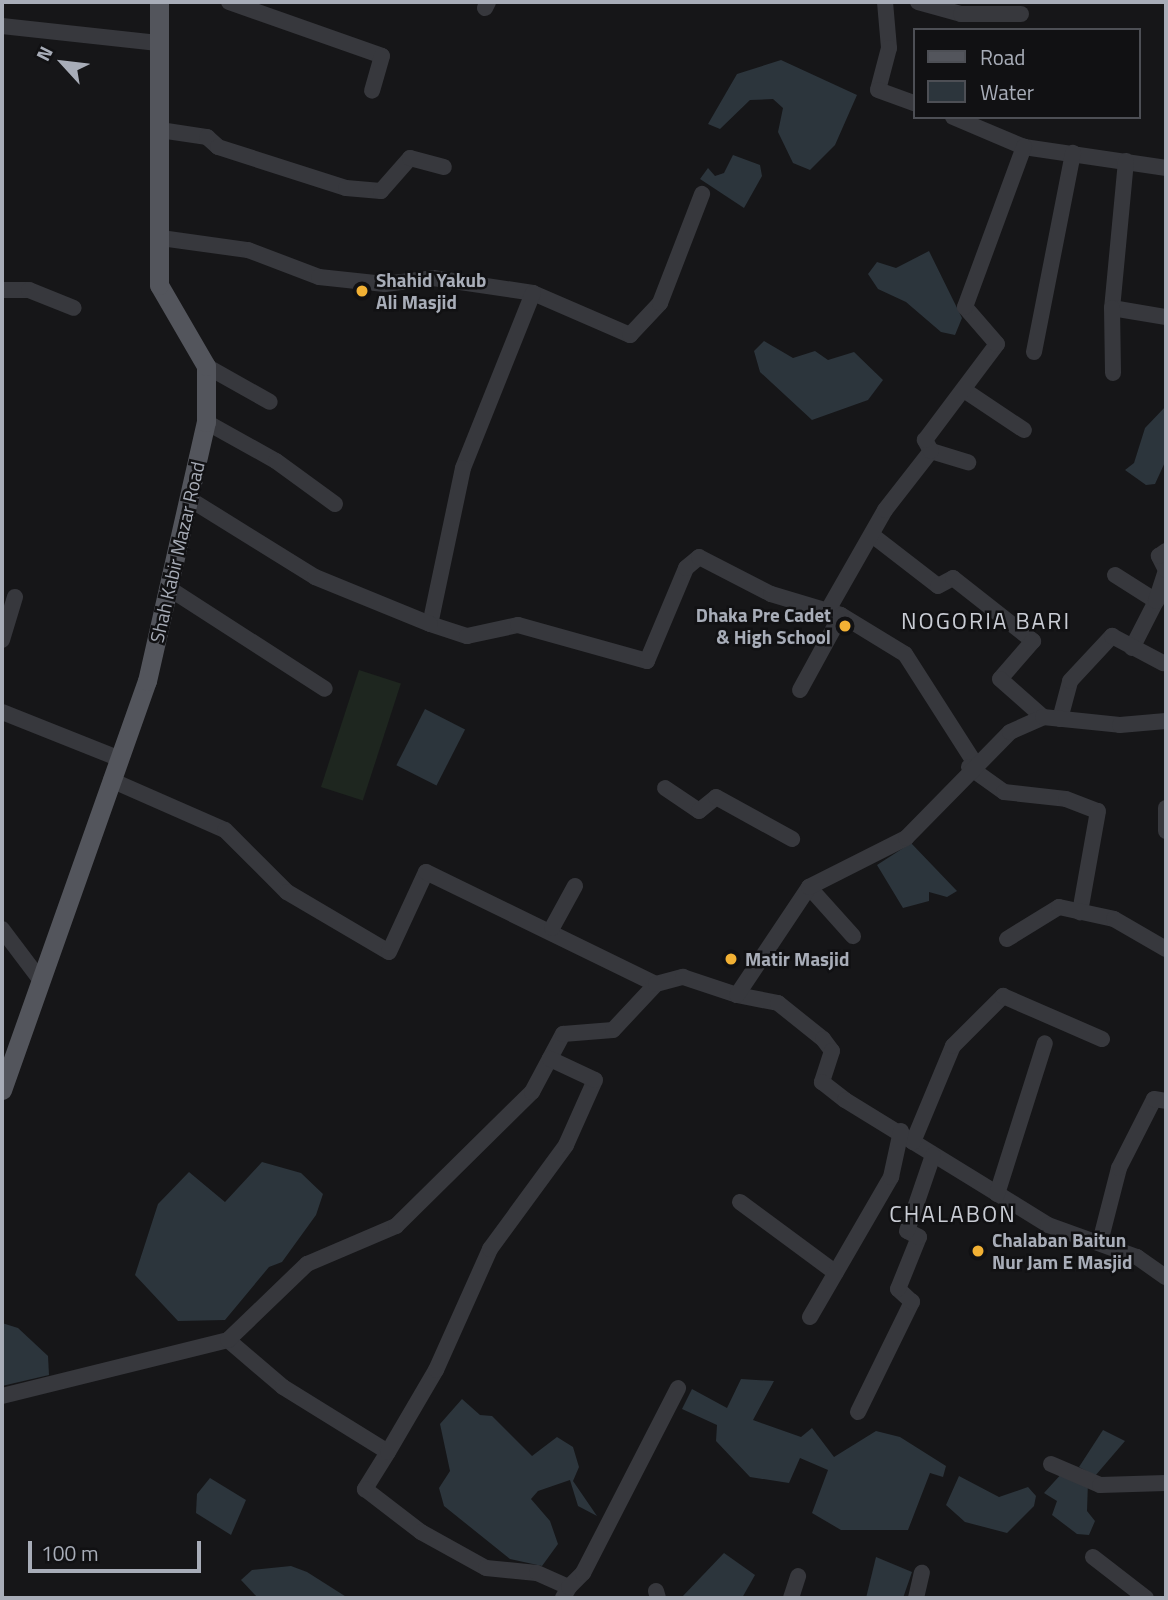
<!DOCTYPE html>
<style>
body{margin:0}
#map{position:relative;width:1168px;height:1600px;overflow:hidden;background:#161618;font-family:"Titillium Web",sans-serif}
div>[style]{position:absolute}
.green>*{inset:0;background:#1e261f;transform-origin:0 0}
.water>*{inset:0;background:#2c353c;transform-origin:0 0}
.minor>*{height:16px;margin:-8px;padding:0 8px;transform-origin:8px;border-radius:8px;background:#37383d}
.major>*{height:19px;margin:-9.5px;padding:0 9.5px;transform-origin:9.5px;border-radius:9.5px;background:#53555c}
.dots>*{width:19px;height:19px;translate:-50% -50%;box-sizing:border-box;border:4px solid #111113;border-radius:50%}
span{translate:-50% -50%;white-space:nowrap;text-align:center;line-height:1.15;-webkit-text-stroke:5px #111113;paint-order:stroke}
.poi-label{font-size:19px;color:#a8adb8;font-weight:700}
.left{translate:0 -50%;text-align:left}
.right{translate:-100% -50%;text-align:right}
.street-label{font-size:19px;color:#a8adb8}
.quarter-label{font-size:23px;color:#c9ccd4;letter-spacing:2px}
.frame{position:absolute;inset:0;border:4px solid #a8adb8;pointer-events:none}
.legend{position:absolute;left:913px;top:28px;width:228px;height:91px;box-sizing:border-box;background:#111113;border:2px solid #4d4f55;margin:0;padding:9px 12px;list-style:none;font-size:21px;color:#a8adb8}
.legend li{display:flex;align-items:center;gap:14px;height:35px}
.legend b{width:35px;border:2px solid #4d4f55}
.north{position:absolute;left:28px;top:28px;width:70px;height:70px;-webkit-text-stroke:5px #111113;paint-order:stroke;rotate:297deg;font-size:19px;font-weight:700;line-height:28px;text-align:center;color:#a8adb8}
.north::after{content:'';display:block;margin:auto;width:24px;height:32px;background:#a8adb8;clip-path:polygon(50% 0,100% 100%,50% 72%,0 100%)}
.scale{position:absolute;left:28px;top:1541px;width:173px;height:32px;box-sizing:border-box;border:4px solid #a8adb8;border-top:0;padding-left:9px;font-size:21px;line-height:24px;white-space:nowrap;color:#a8adb8;-webkit-text-stroke:5px #111113;paint-order:stroke}
</style>
<div id="map">
<div class="green">
<div style="left:359px;top:670px;width:44px;height:123px;rotate:18deg"></div>
</div>
<div class="water">
<div style="clip-path:polygon(781px 60px,857px 95px,835px 145px,810px 170px,793px 163px,778px 132px,783px 108px,773px 99px,750px 100px,720px 129px,708px 124px,737px 74px)"></div>
<div style="clip-path:polygon(733px 155px,760px 165px,762px 176px,744px 208px,700px 179px,708px 168px,715px 176px,724px 173px)"></div>
<div style="clip-path:polygon(929px 251px,962px 318px,955px 335px,941px 332px,906px 302px,878px 289px,868px 274px,877px 262px,896px 268px)"></div>
<div style="clip-path:polygon(764px 341px,793px 358px,815px 351px,828px 360px,854px 352px,883px 380px,868px 400px,812px 420px,760px 372px,754px 351px)"></div>
<div style="clip-path:polygon(1166px 406px,1166px 460px,1155px 484px,1146px 485px,1125px 470px,1134px 463px,1145px 428px)"></div>
<div style="left:425px;top:709px;width:45px;height:63px;rotate:27deg"></div>
<div style="clip-path:polygon(911px 843px,957px 891px,947px 897px,929px 892px,929px 901px,903px 908px,877px 865px)"></div>
<div style="clip-path:polygon(262px 1162px,301px 1173px,323px 1194px,316px 1215px,282px 1262px,269px 1267px,225px 1320px,178px 1321px,135px 1275px,158px 1204px,189px 1172px,225px 1202px)"></div>
<div style="clip-path:polygon(2px 1323px,18px 1328px,48px 1356px,49px 1375px,2px 1386px)"></div>
<div style="clip-path:polygon(741px 1379px,774px 1381px,753px 1420px,801px 1437px,812px 1428px,834px 1457px,876px 1431px,900px 1437px,946px 1466px,943px 1477px,930px 1473px,908px 1530px,841px 1530px,812px 1513px,828px 1470px,800px 1458px,789px 1483px,750px 1477px,716px 1441px,717px 1425px,682px 1409px,692px 1389px,727px 1408px)"></div>
<div style="clip-path:polygon(462px 1399px,480px 1415px,492px 1416px,532px 1456px,557px 1437px,573px 1447px,579px 1467px,573px 1481px,597px 1516px,578px 1506px,570px 1480px,538px 1491px,531px 1499px,550px 1521px,558px 1544px,542px 1566px,510px 1559px,444px 1506px,439px 1488px,450px 1471px,440px 1424px)"></div>
<div style="clip-path:polygon(1103px 1430px,1125px 1441px,1095px 1476px,1079px 1467px)"></div>
<div style="clip-path:polygon(1063px 1472px,1088px 1482px,1087px 1511px,1095px 1521px,1089px 1535px,1077px 1534px,1052px 1515px,1057px 1501px,1044px 1493px)"></div>
<div style="clip-path:polygon(959px 1476px,999px 1497px,1028px 1487px,1036px 1496px,1034px 1506px,1007px 1533px,965px 1522px,946px 1505px)"></div>
<div style="clip-path:polygon(210px 1478px,246px 1500px,231px 1535px,196px 1513px,197px 1494px)"></div>
<div style="clip-path:polygon(724px 1553px,755px 1575px,742px 1598px,681px 1598px)"></div>
<div style="clip-path:polygon(876px 1557px,912px 1572px,903px 1598px,866px 1598px)"></div>
<div style="clip-path:polygon(291px 1566px,307px 1572px,348px 1598px,258px 1598px,241px 1580px,252px 1570px)"></div>
</div>
<div class="minor">
<div style="left:229px;top:2px;width:162px;rotate:19.4deg"></div>
<div style="left:382px;top:56px;width:36px;rotate:106deg"></div>
<div style="left:885px;top:2px;width:46px;rotate:85deg"></div>
<div style="left:889px;top:48px;width:43px;rotate:104.7deg"></div>
<div style="left:878px;top:90px;width:38px;rotate:20deg"></div>
<div style="left:918px;top:2px;width:45px;rotate:15.6deg"></div>
<div style="left:961px;top:14px;width:60px"></div>
<div style="left:485px;top:8px;width:7px;rotate:-63deg"></div>
<div style="left:2px;top:26px;width:157px;rotate:6.2deg"></div>
<div style="left:953px;top:117px;width:77px;rotate:22.9deg"></div>
<div style="left:1024px;top:147px;width:144px;rotate:8.4deg"></div>
<div style="left:160px;top:130px;width:48px;rotate:8.5deg"></div>
<div style="left:207px;top:137px;width:15px;rotate:42deg"></div>
<div style="left:218px;top:147px;width:134px;rotate:17.8deg"></div>
<div style="left:346px;top:188px;width:35px;rotate:5deg"></div>
<div style="left:381px;top:191px;width:44px;rotate:-48.7deg"></div>
<div style="left:410px;top:158px;width:35px;rotate:15deg"></div>
<div style="left:1126px;top:161px;width:148px;rotate:95.4deg"></div>
<div style="left:1112px;top:308px;width:55px;rotate:9.5deg"></div>
<div style="left:161px;top:238px;width:88px;rotate:7.9deg"></div>
<div style="left:248px;top:250px;width:76px;rotate:20.8deg"></div>
<div style="left:319px;top:277px;width:66px;rotate:6.1deg"></div>
<div style="left:385px;top:284px;width:48px;rotate:-7.1deg"></div>
<div style="left:433px;top:278px;width:101px;rotate:8.5deg"></div>
<div style="left:533px;top:293px;width:106px;rotate:23.4deg"></div>
<div style="left:630px;top:335px;width:44px;rotate:-46.8deg"></div>
<div style="left:660px;top:303px;width:117px;rotate:-68.9deg"></div>
<div style="left:2px;top:290px;width:27px"></div>
<div style="left:29px;top:290px;width:48px;rotate:21.8deg"></div>
<div style="left:533px;top:293px;width:188px;rotate:111.8deg"></div>
<div style="left:463px;top:468px;width:159px;rotate:101.9deg"></div>
<div style="left:430px;top:624px;width:39px;rotate:18deg"></div>
<div style="left:467px;top:636px;width:52px;rotate:-12.2deg"></div>
<div style="left:518px;top:625px;width:134px;rotate:15.6deg"></div>
<div style="left:647px;top:661px;width:101px;rotate:-67.2deg"></div>
<div style="left:686px;top:568px;width:17px;rotate:-40deg"></div>
<div style="left:699px;top:557px;width:81px;rotate:27.2deg"></div>
<div style="left:771px;top:594px;width:73px;rotate:16.7deg"></div>
<div style="left:841px;top:615px;width:75px;rotate:31.4deg"></div>
<div style="left:905px;top:654px;width:128px;rotate:57.4deg"></div>
<div style="left:1112px;top:308px;width:65px;rotate:89.1deg"></div>
<div style="left:1034px;top:352px;width:203px;rotate:-78.9deg"></div>
<div style="left:206px;top:366px;width:73px;rotate:29.4deg"></div>
<div style="left:964px;top:390px;width:72px;rotate:33.7deg"></div>
<div style="left:206px;top:422px;width:80px;rotate:29.1deg"></div>
<div style="left:276px;top:461px;width:73px;rotate:36.1deg"></div>
<div style="left:931px;top:451px;width:39px;rotate:17deg"></div>
<div style="left:191px;top:500px;width:146px;rotate:31.8deg"></div>
<div style="left:315px;top:577px;width:124px;rotate:22.2deg"></div>
<div style="left:872px;top:535px;width:83px;rotate:37.7deg"></div>
<div style="left:938px;top:586px;width:17px;rotate:-28deg"></div>
<div style="left:953px;top:578px;width:102px;rotate:38.2deg"></div>
<div style="left:1033px;top:641px;width:50px;rotate:131deg"></div>
<div style="left:1000px;top:679px;width:57px;rotate:41.5deg"></div>
<div style="left:1115px;top:575px;width:49px;rotate:32.4deg"></div>
<div style="left:170px;top:589px;width:184px;rotate:32.8deg"></div>
<div style="left:828px;top:610px;width:115px;rotate:-60.3deg"></div>
<div style="left:885px;top:510px;width:75px;rotate:-52.1deg"></div>
<div style="left:931px;top:451px;width:13px;rotate:-119deg"></div>
<div style="left:925px;top:440px;width:120px;rotate:-53.1deg"></div>
<div style="left:997px;top:344px;width:49px;rotate:-130.9deg"></div>
<div style="left:965px;top:307px;width:171px;rotate:-69.8deg"></div>
<div style="left:2px;top:640px;width:45px;rotate:-73.2deg"></div>
<div style="left:1132px;top:648px;width:53px;rotate:-62.9deg"></div>
<div style="left:1156px;top:601px;width:33px;rotate:-72deg"></div>
<div style="left:1166px;top:570px;width:16px;rotate:-117deg"></div>
<div style="left:1159px;top:556px;width:9px;rotate:-36deg"></div>
<div style="left:800px;top:690px;width:85px;rotate:-61.3deg"></div>
<div style="left:2px;top:712px;width:127px;rotate:21.7deg"></div>
<div style="left:1060px;top:719px;width:39px;rotate:-75deg"></div>
<div style="left:1070px;top:681px;width:62px;rotate:-47deg"></div>
<div style="left:1112px;top:636px;width:58px;rotate:27.9deg"></div>
<div style="left:969px;top:767px;width:43px;rotate:35.5deg"></div>
<div style="left:1004px;top:792px;width:62px;rotate:6.4deg"></div>
<div style="left:1066px;top:799px;width:34px;rotate:21deg"></div>
<div style="left:1098px;top:811px;width:103px;rotate:100.1deg"></div>
<div style="left:111px;top:780px;width:124px;rotate:23.7deg"></div>
<div style="left:225px;top:830px;width:88px;rotate:45deg"></div>
<div style="left:287px;top:892px;width:118px;rotate:30.5deg"></div>
<div style="left:389px;top:952px;width:88px;rotate:-65.2deg"></div>
<div style="left:426px;top:872px;width:256px;rotate:26deg"></div>
<div style="left:665px;top:788px;width:41px;rotate:34.1deg"></div>
<div style="left:699px;top:811px;width:22px;rotate:-39deg"></div>
<div style="left:716px;top:797px;width:87px;rotate:28.9deg"></div>
<div style="left:1166px;top:808px;width:23px;rotate:90deg"></div>
<div style="left:809px;top:887px;width:66px;rotate:48.1deg"></div>
<div style="left:552px;top:928px;width:48px;rotate:-61.3deg"></div>
<div style="left:2px;top:929px;width:66px;rotate:53deg"></div>
<div style="left:1007px;top:939px;width:61px;rotate:-31.6deg"></div>
<div style="left:1059px;top:907px;width:56px;rotate:12.3deg"></div>
<div style="left:1114px;top:919px;width:60px;rotate:30deg"></div>
<div style="left:737px;top:995px;width:42px;rotate:11deg"></div>
<div style="left:778px;top:1003px;width:58px;rotate:38.7deg"></div>
<div style="left:823px;top:1039px;width:15px;rotate:53deg"></div>
<div style="left:832px;top:1051px;width:33px;rotate:108deg"></div>
<div style="left:822px;top:1082px;width:29px;rotate:38deg"></div>
<div style="left:845px;top:1100px;width:238px;rotate:31.6deg"></div>
<div style="left:1048px;top:1225px;width:95px;rotate:19.8deg"></div>
<div style="left:1137px;top:1257px;width:35px;rotate:35deg"></div>
<div style="left:913px;top:1142px;width:104px;rotate:-67.4deg"></div>
<div style="left:953px;top:1046px;width:71px;rotate:-45deg"></div>
<div style="left:1003px;top:996px;width:108px;rotate:23.5deg"></div>
<div style="left:997px;top:1194px;width:158px;rotate:-72.4deg"></div>
<div style="left:740px;top:1202px;width:119px;rotate:36.5deg"></div>
<div style="left:1100px;top:1242px;width:76px;rotate:-75.6deg"></div>
<div style="left:1119px;top:1168px;width:77px;rotate:-63.1deg"></div>
<div style="left:1154px;top:1099px;width:12px;rotate:9deg"></div>
<div style="left:810px;top:1317px;width:162px;rotate:-59.9deg"></div>
<div style="left:891px;top:1177px;width:47px;rotate:-77.7deg"></div>
<div style="left:228px;top:1340px;width:72px;rotate:40.5deg"></div>
<div style="left:283px;top:1387px;width:123px;rotate:31.8deg"></div>
<div style="left:388px;top:1452px;width:44px;rotate:121.9deg"></div>
<div style="left:365px;top:1489px;width:71px;rotate:37.5deg"></div>
<div style="left:421px;top:1532px;width:74px;rotate:29deg"></div>
<div style="left:486px;top:1568px;width:51px;rotate:5.6deg"></div>
<div style="left:537px;top:1573px;width:35px;rotate:24deg"></div>
<div style="left:569px;top:1587px;width:13px;rotate:119deg"></div>
<div style="left:2px;top:1396px;width:233px;rotate:-13.9deg"></div>
<div style="left:228px;top:1340px;width:110px;rotate:-43.9deg"></div>
<div style="left:307px;top:1264px;width:97px;rotate:-23.1deg"></div>
<div style="left:396px;top:1226px;width:191px;rotate:-44.6deg"></div>
<div style="left:532px;top:1092px;width:66px;rotate:-61.9deg"></div>
<div style="left:563px;top:1034px;width:50px;rotate:-4.6deg"></div>
<div style="left:613px;top:1030px;width:63px;rotate:-46.9deg"></div>
<div style="left:656px;top:984px;width:28px;rotate:-15deg"></div>
<div style="left:683px;top:977px;width:57px;rotate:18.4deg"></div>
<div style="left:737px;top:995px;width:130px;rotate:-56.3deg"></div>
<div style="left:809px;top:887px;width:109px;rotate:-26.8deg"></div>
<div style="left:906px;top:838px;width:148px;rotate:-45.5deg"></div>
<div style="left:1010px;top:732px;width:36px;rotate:-24deg"></div>
<div style="left:1043px;top:717px;width:77px;rotate:5.9deg"></div>
<div style="left:1120px;top:725px;width:46px;rotate:-5deg"></div>
<div style="left:858px;top:1412px;width:123px;rotate:-63.9deg"></div>
<div style="left:912px;top:1302px;width:19px;rotate:-137deg"></div>
<div style="left:898px;top:1289px;width:56px;rotate:-68deg"></div>
<div style="left:919px;top:1237px;width:13px;rotate:-153deg"></div>
<div style="left:907px;top:1231px;width:80px;rotate:-71.1deg"></div>
<div style="left:388px;top:1452px;width:95px;rotate:-59.7deg"></div>
<div style="left:436px;top:1370px;width:133px;rotate:-65.9deg"></div>
<div style="left:490px;top:1249px;width:129px;rotate:-53.8deg"></div>
<div style="left:566px;top:1145px;width:71px;rotate:-66deg"></div>
<div style="left:595px;top:1080px;width:50px;rotate:-155deg"></div>
<div style="left:1051px;top:1464px;width:53px;rotate:23.2deg"></div>
<div style="left:1100px;top:1485px;width:66px;rotate:-1.7deg"></div>
<div style="left:1093px;top:1557px;width:67px;rotate:37.7deg"></div>
<div style="left:569px;top:1587px;width:20px;rotate:-45deg"></div>
<div style="left:583px;top:1573px;width:208px;rotate:-62.8deg"></div>
<div style="left:656px;top:1591px;width:7px;rotate:74deg"></div>
<div style="left:791px;top:1598px;width:23px;rotate:-72deg"></div>
<div style="left:916px;top:1598px;width:26px;rotate:-77deg"></div>
</div>
<div class="major">
<div style="left:2px;top:1090px;width:434px;rotate:-70.5deg"></div>
<div style="left:147px;top:681px;width:266px;rotate:-77.2deg"></div>
<div style="left:206px;top:422px;width:56px;rotate:-90deg"></div>
<div style="left:206px;top:366px;width:94px;rotate:-120.1deg"></div>
<div style="left:159px;top:285px;width:283px;rotate:-90deg"></div>
</div>
<div class="dots">
<div style="left:362px;top:291px;background:#f2b134"></div>
<div style="left:845px;top:626px;background:#f2b134"></div>
<div style="left:731px;top:959px;background:#f2b134"></div>
<div style="left:978px;top:1251px;background:#f2b134"></div>
</div>
<div class="poi-label">
<span class="left" style="left:376px;top:291px">Shahid Yakub<br>Ali Masjid</span>
<span class="right" style="left:831px;top:626px">Dhaka Pre Cadet<br>&amp; High School</span>
<span class="left" style="left:745px;top:959px">Matir Masjid</span>
<span class="left" style="left:992px;top:1251px">Chalaban Baitun<br>Nur Jam E Masjid</span>
</div>
<div class="street-label">
<span style="left:177px;top:552px;rotate:-77deg">Shah Kabir Mazar Road</span>
</div>
<div class="quarter-label">
<span style="left:986px;top:621px">NOGORIA BARI</span>
<span style="left:953px;top:1214px">CHALABON</span>
</div>
<div class="frame"></div>
<ul class="legend">
<li><b style="height:9px;background:#53555c"></b>Road</li>
<li><b style="height:19px;background:#2c353c"></b>Water</li>
</ul>
<div class="north">N</div>
<div class="scale">100 m</div>
</div>
